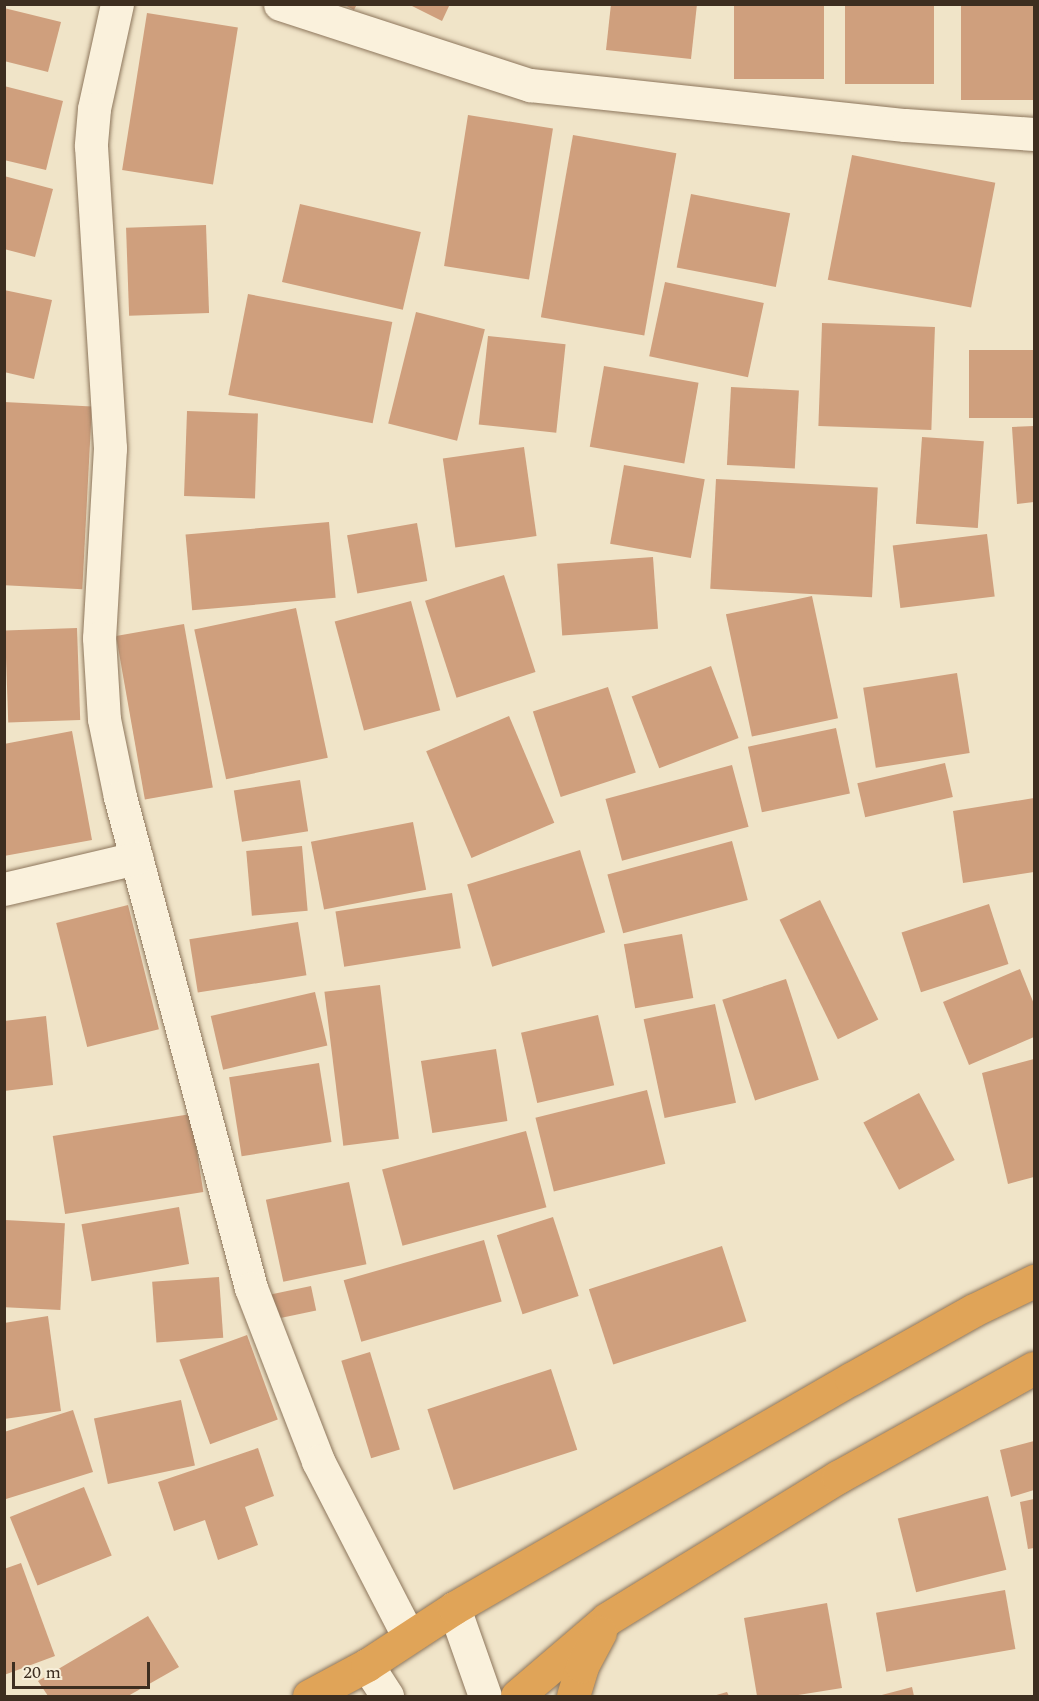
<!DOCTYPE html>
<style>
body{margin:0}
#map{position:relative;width:1039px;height:1701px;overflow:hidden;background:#f0e4c8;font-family:Spectral,serif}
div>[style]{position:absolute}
.building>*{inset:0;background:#cf9f7d;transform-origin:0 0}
.roads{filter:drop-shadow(0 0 2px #8d765c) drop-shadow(0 0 2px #8d765c)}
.street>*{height:33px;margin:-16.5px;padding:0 16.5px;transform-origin:16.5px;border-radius:16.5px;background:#faf1dc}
.secondary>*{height:33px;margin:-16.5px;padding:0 16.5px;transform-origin:16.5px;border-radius:16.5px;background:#faf1dc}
.highway>*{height:33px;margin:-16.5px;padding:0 16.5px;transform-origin:16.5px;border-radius:16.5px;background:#e0a458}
span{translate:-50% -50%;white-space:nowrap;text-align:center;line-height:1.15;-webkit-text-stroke:5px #f7eed8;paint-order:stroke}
.frame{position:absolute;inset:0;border:6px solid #3d2e20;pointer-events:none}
.scale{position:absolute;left:12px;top:1662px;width:138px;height:27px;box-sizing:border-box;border:3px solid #3d2e20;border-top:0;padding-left:8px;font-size:18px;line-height:21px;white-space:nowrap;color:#3d2e20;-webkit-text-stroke:4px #f7eed8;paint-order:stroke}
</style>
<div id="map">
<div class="building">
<div style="clip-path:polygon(343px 4px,357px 4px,354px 10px)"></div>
<div style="clip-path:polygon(408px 4px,450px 4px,442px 21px)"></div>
<div style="clip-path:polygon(611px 4px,697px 4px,691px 59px,606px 50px)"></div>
<div style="left:734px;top:4px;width:90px;height:75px"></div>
<div style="left:845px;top:4px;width:89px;height:80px"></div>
<div style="left:961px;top:4px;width:73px;height:96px"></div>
<div style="clip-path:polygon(4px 8px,61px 22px,48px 72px,4px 61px)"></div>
<div style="left:147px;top:13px;width:92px;height:159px;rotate:9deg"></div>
<div style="clip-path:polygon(4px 86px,63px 101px,46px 170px,4px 160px)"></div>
<div style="left:468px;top:115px;width:86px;height:153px;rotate:9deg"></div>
<div style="left:573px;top:135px;width:105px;height:185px;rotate:10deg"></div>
<div style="left:852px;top:155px;width:146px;height:127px;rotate:11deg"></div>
<div style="clip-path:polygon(4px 176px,53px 189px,35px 257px,4px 249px)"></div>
<div style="left:691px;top:194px;width:101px;height:75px;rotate:11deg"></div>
<div style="left:300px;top:204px;width:124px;height:80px;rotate:13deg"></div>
<div style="left:206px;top:225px;width:88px;height:80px;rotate:88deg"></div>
<div style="left:665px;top:282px;width:101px;height:76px;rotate:12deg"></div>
<div style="clip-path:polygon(4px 290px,52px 300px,34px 379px,4px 372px)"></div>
<div style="left:248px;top:294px;width:147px;height:103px;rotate:11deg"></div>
<div style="left:416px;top:312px;width:71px;height:115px;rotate:14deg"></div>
<div style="left:822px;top:323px;width:113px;height:103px;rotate:2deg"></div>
<div style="left:488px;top:336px;width:78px;height:89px;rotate:6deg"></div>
<div style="left:969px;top:350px;width:65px;height:68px"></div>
<div style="left:604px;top:366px;width:96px;height:82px;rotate:10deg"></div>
<div style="left:731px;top:387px;width:68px;height:78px;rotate:3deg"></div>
<div style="left:4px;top:402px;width:88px;height:183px;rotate:3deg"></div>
<div style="left:187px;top:411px;width:71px;height:85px;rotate:2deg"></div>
<div style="clip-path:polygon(1034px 426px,1034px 502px,1017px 504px,1012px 427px)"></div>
<div style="left:922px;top:437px;width:62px;height:87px;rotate:4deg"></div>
<div style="left:524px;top:447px;width:90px;height:82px;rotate:82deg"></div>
<div style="left:624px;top:465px;width:82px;height:80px;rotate:10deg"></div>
<div style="left:716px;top:479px;width:162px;height:110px;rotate:3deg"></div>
<div style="left:329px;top:522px;width:76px;height:144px;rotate:85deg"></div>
<div style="left:417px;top:523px;width:59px;height:71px;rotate:80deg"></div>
<div style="left:987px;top:534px;width:63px;height:95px;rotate:83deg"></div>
<div style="left:653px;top:557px;width:72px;height:96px;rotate:86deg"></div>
<div style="left:504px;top:575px;width:102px;height:83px;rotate:72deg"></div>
<div style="left:812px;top:596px;width:125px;height:88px;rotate:78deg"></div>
<div style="left:411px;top:601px;width:113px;height:79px;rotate:75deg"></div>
<div style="left:296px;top:608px;width:153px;height:104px;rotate:78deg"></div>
<div style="left:184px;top:624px;width:166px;height:69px;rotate:80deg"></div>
<div style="left:77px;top:628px;width:92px;height:72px;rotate:88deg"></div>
<div style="left:711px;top:666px;width:77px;height:85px;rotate:69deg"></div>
<div style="left:957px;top:673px;width:81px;height:95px;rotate:81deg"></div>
<div style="left:608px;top:687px;width:90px;height:79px;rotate:72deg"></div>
<div style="left:509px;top:716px;width:116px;height:90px;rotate:67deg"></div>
<div style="left:836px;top:728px;width:67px;height:90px;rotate:78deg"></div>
<div style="clip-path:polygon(72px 731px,92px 840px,4px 856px,4px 744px)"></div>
<div style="left:945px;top:763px;width:35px;height:90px;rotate:77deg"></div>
<div style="left:732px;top:765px;width:64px;height:131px;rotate:75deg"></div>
<div style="left:300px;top:780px;width:52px;height:67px;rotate:81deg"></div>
<div style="clip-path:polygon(1034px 798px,1034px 872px,963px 883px,953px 811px)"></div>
<div style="left:413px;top:822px;width:69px;height:104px;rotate:79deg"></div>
<div style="left:732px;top:841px;width:61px;height:129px;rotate:75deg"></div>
<div style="left:302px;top:846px;width:65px;height:56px;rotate:85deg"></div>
<div style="left:580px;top:850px;width:86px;height:118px;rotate:73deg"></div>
<div style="left:452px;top:893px;width:56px;height:118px;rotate:81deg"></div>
<div style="left:820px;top:900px;width:133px;height:45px;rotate:64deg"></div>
<div style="left:989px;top:904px;width:63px;height:92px;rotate:72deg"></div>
<div style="left:128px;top:905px;width:128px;height:74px;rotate:76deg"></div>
<div style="left:298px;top:922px;width:54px;height:110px;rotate:81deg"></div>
<div style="left:682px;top:934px;width:65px;height:59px;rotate:80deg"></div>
<div style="clip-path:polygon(1020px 969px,1034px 1004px,1034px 1037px,969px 1065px,943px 1002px)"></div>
<div style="left:786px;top:979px;width:106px;height:67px;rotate:72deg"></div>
<div style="left:380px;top:985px;width:155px;height:56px;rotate:83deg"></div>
<div style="left:315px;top:992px;width:55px;height:107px;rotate:77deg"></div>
<div style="left:715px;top:1004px;width:101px;height:73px;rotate:78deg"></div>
<div style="left:598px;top:1015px;width:72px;height:79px;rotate:77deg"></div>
<div style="clip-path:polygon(46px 1016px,53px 1085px,4px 1091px,4px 1021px)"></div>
<div style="left:496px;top:1049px;width:73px;height:76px;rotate:81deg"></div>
<div style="clip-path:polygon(1034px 1059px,1034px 1177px,1008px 1184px,982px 1073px)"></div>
<div style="left:319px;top:1063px;width:80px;height:91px;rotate:81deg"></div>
<div style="left:647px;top:1090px;width:76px;height:115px;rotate:76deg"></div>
<div style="left:919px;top:1093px;width:76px;height:63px;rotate:62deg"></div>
<div style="left:191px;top:1114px;width:79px;height:140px;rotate:81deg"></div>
<div style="left:526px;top:1131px;width:79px;height:149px;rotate:75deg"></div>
<div style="left:349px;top:1182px;width:84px;height:85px;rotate:78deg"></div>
<div style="left:179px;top:1207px;width:58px;height:99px;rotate:80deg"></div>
<div style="left:553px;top:1217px;width:83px;height:59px;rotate:72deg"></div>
<div style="left:5px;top:1220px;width:60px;height:87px;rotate:3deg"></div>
<div style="left:484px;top:1240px;width:64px;height:146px;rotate:74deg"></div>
<div style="left:722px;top:1246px;width:79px;height:140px;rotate:72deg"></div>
<div style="left:219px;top:1277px;width:61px;height:67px;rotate:86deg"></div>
<div style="left:311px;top:1286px;width:25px;height:45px;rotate:78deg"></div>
<div style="clip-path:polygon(48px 1316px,61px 1411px,4px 1419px,4px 1323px)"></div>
<div style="left:247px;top:1335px;width:90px;height:72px;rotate:70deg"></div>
<div style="left:370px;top:1352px;width:102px;height:30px;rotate:73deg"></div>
<div style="left:551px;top:1369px;width:85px;height:130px;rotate:72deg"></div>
<div style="left:181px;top:1400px;width:67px;height:89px;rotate:78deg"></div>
<div style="clip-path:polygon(73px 1410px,93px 1472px,6px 1499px,4px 1432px)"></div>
<div style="clip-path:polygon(1034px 1441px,1034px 1490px,1011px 1497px,1000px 1450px)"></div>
<div style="clip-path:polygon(258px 1448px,274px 1496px,245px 1507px,258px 1545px,218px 1560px,205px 1520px,174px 1531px,158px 1482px)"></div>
<div style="left:84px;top:1487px;width:74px;height:80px;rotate:68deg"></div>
<div style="left:988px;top:1496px;width:76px;height:93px;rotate:76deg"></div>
<div style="clip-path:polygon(1034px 1499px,1034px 1548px,1028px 1549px,1020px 1502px)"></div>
<div style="clip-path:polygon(21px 1563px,55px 1656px,4px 1675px,4px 1569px)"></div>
<div style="left:1005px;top:1590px;width:60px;height:131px;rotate:80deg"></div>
<div style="clip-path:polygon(827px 1603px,842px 1688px,792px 1696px,757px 1696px,744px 1618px)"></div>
<div style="clip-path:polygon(148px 1616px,179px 1667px,128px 1696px,48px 1696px,38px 1681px)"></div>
<div style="clip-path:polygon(912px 1687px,914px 1696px,878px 1696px)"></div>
<div style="clip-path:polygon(727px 1692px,729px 1696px,713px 1696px)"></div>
</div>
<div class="roads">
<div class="street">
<div style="left:117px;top:4px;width:107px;rotate:102.4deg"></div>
<div style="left:94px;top:109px;width:37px;rotate:95deg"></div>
<div style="left:91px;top:146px;width:303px;rotate:86.4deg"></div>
<div style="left:110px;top:448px;width:190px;rotate:93.3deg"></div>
<div style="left:99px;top:638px;width:81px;rotate:86.5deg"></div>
<div style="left:104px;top:719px;width:80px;rotate:78.4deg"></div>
<div style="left:120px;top:797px;width:508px;rotate:75.06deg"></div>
<div style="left:251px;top:1288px;width:186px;rotate:68.8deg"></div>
<div style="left:318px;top:1461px;width:196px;rotate:62.7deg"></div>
<div style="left:280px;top:4px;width:263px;rotate:18deg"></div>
<div style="left:530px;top:85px;width:377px;rotate:6.1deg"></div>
<div style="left:905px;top:125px;width:129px;rotate:4deg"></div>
<div style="left:4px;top:889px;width:136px;rotate:-13.2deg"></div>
</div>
<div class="secondary">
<div style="left:454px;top:1608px;width:93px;rotate:70.6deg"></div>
<div style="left:367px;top:1665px;width:37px;rotate:57deg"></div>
</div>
<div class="highway">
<div style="left:309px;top:1696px;width:66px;rotate:-28.1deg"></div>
<div style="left:367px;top:1665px;width:104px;rotate:-33.2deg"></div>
<div style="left:454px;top:1608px;width:458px;rotate:-30deg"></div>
<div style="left:851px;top:1379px;width:141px;rotate:-29.3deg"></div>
<div style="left:974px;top:1310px;width:67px;rotate:-25.8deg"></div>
<div style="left:517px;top:1696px;width:118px;rotate:-40.5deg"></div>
<div style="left:607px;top:1619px;width:271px;rotate:-31.6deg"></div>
<div style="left:838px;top:1477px;width:224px;rotate:-29.1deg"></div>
<div style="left:573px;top:1696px;width:31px;rotate:-73deg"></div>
<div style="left:582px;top:1666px;width:38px;rotate:-62deg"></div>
</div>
</div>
<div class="frame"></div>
<div class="scale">20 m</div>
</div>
